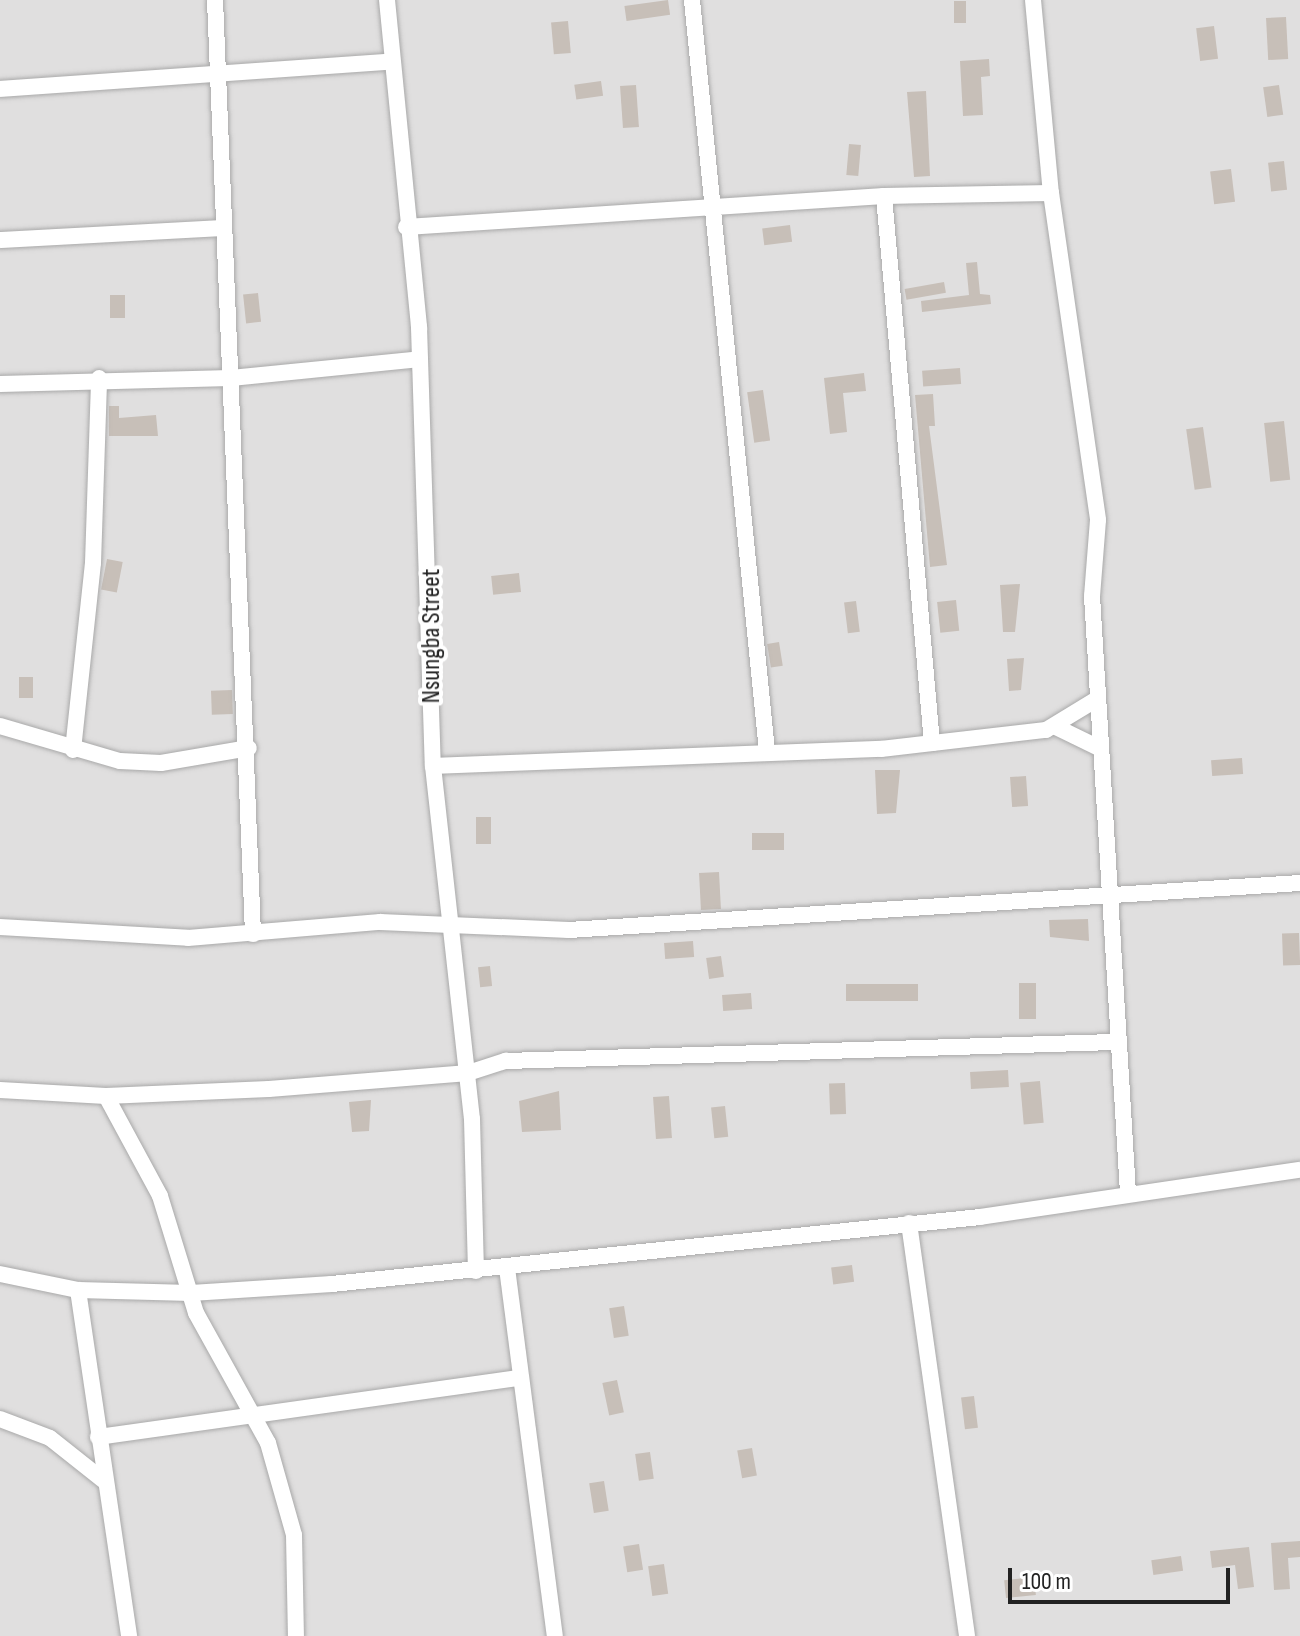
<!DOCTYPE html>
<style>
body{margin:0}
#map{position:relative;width:1300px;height:1636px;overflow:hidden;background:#f2efe9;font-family:"Sofia Sans Condensed",sans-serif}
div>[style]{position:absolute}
.residential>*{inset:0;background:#e0dfdf;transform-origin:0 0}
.building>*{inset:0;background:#c7bfb8;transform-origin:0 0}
.roads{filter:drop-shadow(0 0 2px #a9a9a9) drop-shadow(0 0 2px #a9a9a9)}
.minor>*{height:16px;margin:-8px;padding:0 8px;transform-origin:8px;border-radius:8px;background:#fff}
span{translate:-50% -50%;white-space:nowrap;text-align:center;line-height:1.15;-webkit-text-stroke:8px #fff;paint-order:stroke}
.street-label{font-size:26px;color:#222}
.scale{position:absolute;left:1008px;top:1568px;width:222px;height:36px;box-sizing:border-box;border:4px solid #222;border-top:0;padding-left:10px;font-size:24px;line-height:28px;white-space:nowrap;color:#222;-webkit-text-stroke:6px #fff;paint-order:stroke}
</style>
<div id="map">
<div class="residential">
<div style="left:0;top:0;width:1300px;height:1636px"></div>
</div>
<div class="building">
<div style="left:668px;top:0;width:15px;height:44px;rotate:82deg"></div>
<div style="left:954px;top:1px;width:12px;height:22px"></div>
<div style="left:1286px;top:17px;width:42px;height:20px;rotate:87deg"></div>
<div style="left:568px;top:21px;width:32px;height:17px;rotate:85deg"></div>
<div style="left:1214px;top:26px;width:33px;height:18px;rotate:83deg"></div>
<div style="clip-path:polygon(989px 59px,990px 76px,981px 77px,983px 115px,963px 116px,960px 61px)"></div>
<div style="left:601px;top:81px;width:15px;height:27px;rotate:82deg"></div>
<div style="left:636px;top:85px;width:42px;height:16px;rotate:86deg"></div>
<div style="left:1279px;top:85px;width:30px;height:16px;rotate:82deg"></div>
<div style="clip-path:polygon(926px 91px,930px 176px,914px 177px,907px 92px)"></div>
<div style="left:849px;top:144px;width:12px;height:31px;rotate:5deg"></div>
<div style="left:1284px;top:161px;width:29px;height:16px;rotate:84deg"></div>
<div style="left:1231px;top:169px;width:33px;height:21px;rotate:83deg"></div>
<div style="left:790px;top:225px;width:17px;height:28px;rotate:83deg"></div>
<div style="clip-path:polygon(977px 262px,980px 294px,990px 295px,991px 304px,922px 312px,921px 301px,969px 295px,966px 263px)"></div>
<div style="left:944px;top:282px;width:11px;height:40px;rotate:80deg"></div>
<div style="left:258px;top:293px;width:29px;height:15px;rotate:84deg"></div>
<div style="left:110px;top:295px;width:15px;height:23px"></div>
<div style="left:960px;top:368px;width:16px;height:38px;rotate:86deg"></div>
<div style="clip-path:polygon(864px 373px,866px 391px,843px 393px,847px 432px,830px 434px,824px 378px)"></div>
<div style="left:763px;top:390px;width:51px;height:16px;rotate:82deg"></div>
<div style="clip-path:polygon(933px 394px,935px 426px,929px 426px,947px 565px,930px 567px,915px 395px)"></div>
<div style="clip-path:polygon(109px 406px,119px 406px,119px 418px,156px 415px,158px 436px,109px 436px)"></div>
<div style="left:1284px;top:421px;width:59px;height:20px;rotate:84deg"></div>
<div style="left:1203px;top:427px;width:61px;height:17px;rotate:82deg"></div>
<div style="left:107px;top:559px;width:16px;height:31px;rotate:11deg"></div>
<div style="left:519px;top:573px;width:19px;height:28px;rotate:84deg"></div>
<div style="clip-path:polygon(1020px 584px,1015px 632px,1003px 632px,1000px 585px)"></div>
<div style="left:956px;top:600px;width:31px;height:19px;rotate:84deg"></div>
<div style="left:856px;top:601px;width:31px;height:12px;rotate:83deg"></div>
<div style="left:779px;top:642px;width:24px;height:12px;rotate:81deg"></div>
<div style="clip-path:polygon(1024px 658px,1021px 690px,1009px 691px,1007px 659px)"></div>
<div style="left:19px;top:677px;width:14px;height:21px"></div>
<div style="left:232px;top:690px;width:24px;height:21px;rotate:88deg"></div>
<div style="left:1242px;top:758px;width:16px;height:31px;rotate:86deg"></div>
<div style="clip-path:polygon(875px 770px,900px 770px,896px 813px,877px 814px)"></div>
<div style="left:1026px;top:776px;width:30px;height:16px;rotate:86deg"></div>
<div style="left:476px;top:817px;width:15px;height:27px"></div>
<div style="left:784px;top:833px;width:17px;height:32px;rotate:90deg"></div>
<div style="left:719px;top:872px;width:37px;height:20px;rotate:87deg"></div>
<div style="clip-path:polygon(1088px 919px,1089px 941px,1050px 937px,1049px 920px)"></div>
<div style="left:1299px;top:933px;width:32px;height:17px;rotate:88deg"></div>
<div style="left:693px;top:941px;width:16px;height:29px;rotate:86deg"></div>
<div style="left:721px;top:956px;width:21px;height:15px;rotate:82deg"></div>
<div style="left:490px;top:966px;width:20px;height:12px;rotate:84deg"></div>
<div style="left:1019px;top:983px;width:17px;height:36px"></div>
<div style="left:918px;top:984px;width:17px;height:72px;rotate:90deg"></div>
<div style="left:751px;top:993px;width:16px;height:29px;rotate:86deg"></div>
<div style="left:1008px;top:1070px;width:17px;height:38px;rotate:87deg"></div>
<div style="left:1040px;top:1081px;width:42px;height:20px;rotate:85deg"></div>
<div style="left:845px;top:1083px;width:31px;height:16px;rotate:88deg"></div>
<div style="clip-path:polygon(559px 1091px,561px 1130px,522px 1132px,519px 1101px)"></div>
<div style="left:669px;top:1096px;width:42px;height:16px;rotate:86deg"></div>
<div style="clip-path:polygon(371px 1100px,369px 1131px,352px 1132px,349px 1102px)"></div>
<div style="left:725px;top:1106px;width:31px;height:14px;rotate:84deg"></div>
<div style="left:852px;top:1265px;width:17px;height:21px;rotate:83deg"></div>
<div style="left:624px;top:1306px;width:30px;height:15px;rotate:81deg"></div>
<div style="left:617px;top:1380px;width:33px;height:15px;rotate:78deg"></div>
<div style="left:974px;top:1396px;width:32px;height:13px;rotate:83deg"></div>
<div style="left:752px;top:1448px;width:28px;height:15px;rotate:80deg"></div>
<div style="left:650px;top:1452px;width:27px;height:15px;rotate:82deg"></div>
<div style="left:604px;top:1481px;width:30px;height:15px;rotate:81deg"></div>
<div style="clip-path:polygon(1300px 1541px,1300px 1557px,1288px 1558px,1290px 1589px,1274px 1590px,1271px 1543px)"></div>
<div style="left:639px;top:1544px;width:26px;height:16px;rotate:81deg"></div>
<div style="clip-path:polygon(1249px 1547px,1254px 1587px,1238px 1589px,1235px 1565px,1212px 1568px,1210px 1551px)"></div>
<div style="left:1181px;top:1556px;width:15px;height:30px;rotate:82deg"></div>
<div style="left:664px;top:1564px;width:30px;height:16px;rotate:82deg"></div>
<div style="left:1034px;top:1577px;width:18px;height:30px;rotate:84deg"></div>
</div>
<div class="roads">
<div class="minor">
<div style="left:215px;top:0;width:935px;rotate:87.67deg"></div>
<div style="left:387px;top:0;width:329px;rotate:84.4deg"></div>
<div style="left:419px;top:327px;width:439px;rotate:88.2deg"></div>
<div style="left:433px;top:766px;width:355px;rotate:83.7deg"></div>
<div style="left:472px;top:1119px;width:152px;rotate:88.5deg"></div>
<div style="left:692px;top:0;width:756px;rotate:84.3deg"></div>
<div style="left:1033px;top:0;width:194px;rotate:84.7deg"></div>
<div style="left:1051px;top:193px;width:330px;rotate:81.8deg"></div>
<div style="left:1098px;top:520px;width:76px;rotate:94.5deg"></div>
<div style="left:1092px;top:596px;width:598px;rotate:86.55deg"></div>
<div style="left:0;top:89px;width:392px;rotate:-4deg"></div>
<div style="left:884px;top:196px;width:549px;rotate:84.99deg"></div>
<div style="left:406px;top:227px;width:479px;rotate:-3.7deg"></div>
<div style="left:884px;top:196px;width:167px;rotate:-1deg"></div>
<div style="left:0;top:240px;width:224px;rotate:-3.1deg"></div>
<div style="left:0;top:384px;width:231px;rotate:-1.5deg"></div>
<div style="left:231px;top:378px;width:190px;rotate:-5.7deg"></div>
<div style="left:0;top:726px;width:125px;rotate:16.3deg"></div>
<div style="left:120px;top:761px;width:41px;rotate:2.8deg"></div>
<div style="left:161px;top:763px;width:89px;rotate:-9.7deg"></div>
<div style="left:1056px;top:727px;width:48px;rotate:26deg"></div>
<div style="left:73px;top:750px;width:188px;rotate:-83.9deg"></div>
<div style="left:93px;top:563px;width:185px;rotate:-88.1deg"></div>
<div style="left:433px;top:766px;width:448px;rotate:-2.2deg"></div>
<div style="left:881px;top:749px;width:166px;rotate:-6.6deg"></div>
<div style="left:1046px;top:730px;width:60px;rotate:-31.3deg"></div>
<div style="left:0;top:927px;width:188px;rotate:3.3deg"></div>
<div style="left:188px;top:938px;width:193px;rotate:-4.8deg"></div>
<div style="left:380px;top:922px;width:189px;rotate:2.4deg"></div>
<div style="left:569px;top:930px;width:733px;rotate:-3.68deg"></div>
<div style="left:0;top:1090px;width:106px;rotate:3.2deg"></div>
<div style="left:106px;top:1096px;width:163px;rotate:-2.5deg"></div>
<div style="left:269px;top:1089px;width:200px;rotate:-4.6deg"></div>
<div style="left:468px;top:1073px;width:40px;rotate:-18deg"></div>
<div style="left:506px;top:1061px;width:609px;rotate:-1.79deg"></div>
<div style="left:106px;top:1096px;width:114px;rotate:61.6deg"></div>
<div style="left:160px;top:1196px;width:122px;rotate:72.9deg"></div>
<div style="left:196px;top:1313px;width:149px;rotate:61deg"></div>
<div style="left:268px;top:1443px;width:96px;rotate:74.2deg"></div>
<div style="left:294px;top:1535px;width:101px;rotate:88.9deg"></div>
<div style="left:909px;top:1223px;width:417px;rotate:82deg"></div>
<div style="left:507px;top:1268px;width:371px;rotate:82.6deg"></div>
<div style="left:0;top:1274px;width:80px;rotate:11.6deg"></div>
<div style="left:78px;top:1290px;width:113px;rotate:1.5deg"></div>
<div style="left:191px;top:1293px;width:141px;rotate:-3.7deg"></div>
<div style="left:332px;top:1284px;width:651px;rotate:-5.9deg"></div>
<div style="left:980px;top:1217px;width:323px;rotate:-8.4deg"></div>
<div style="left:78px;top:1290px;width:350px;rotate:81.6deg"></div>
<div style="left:0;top:1419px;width:53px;rotate:20.8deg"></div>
<div style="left:50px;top:1438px;width:68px;rotate:38.4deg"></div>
<div style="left:98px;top:1437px;width:426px;rotate:-8deg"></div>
</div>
</div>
<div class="street-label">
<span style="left:432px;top:636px;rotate:-90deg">Nsungba Street</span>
</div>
<div class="scale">100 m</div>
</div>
